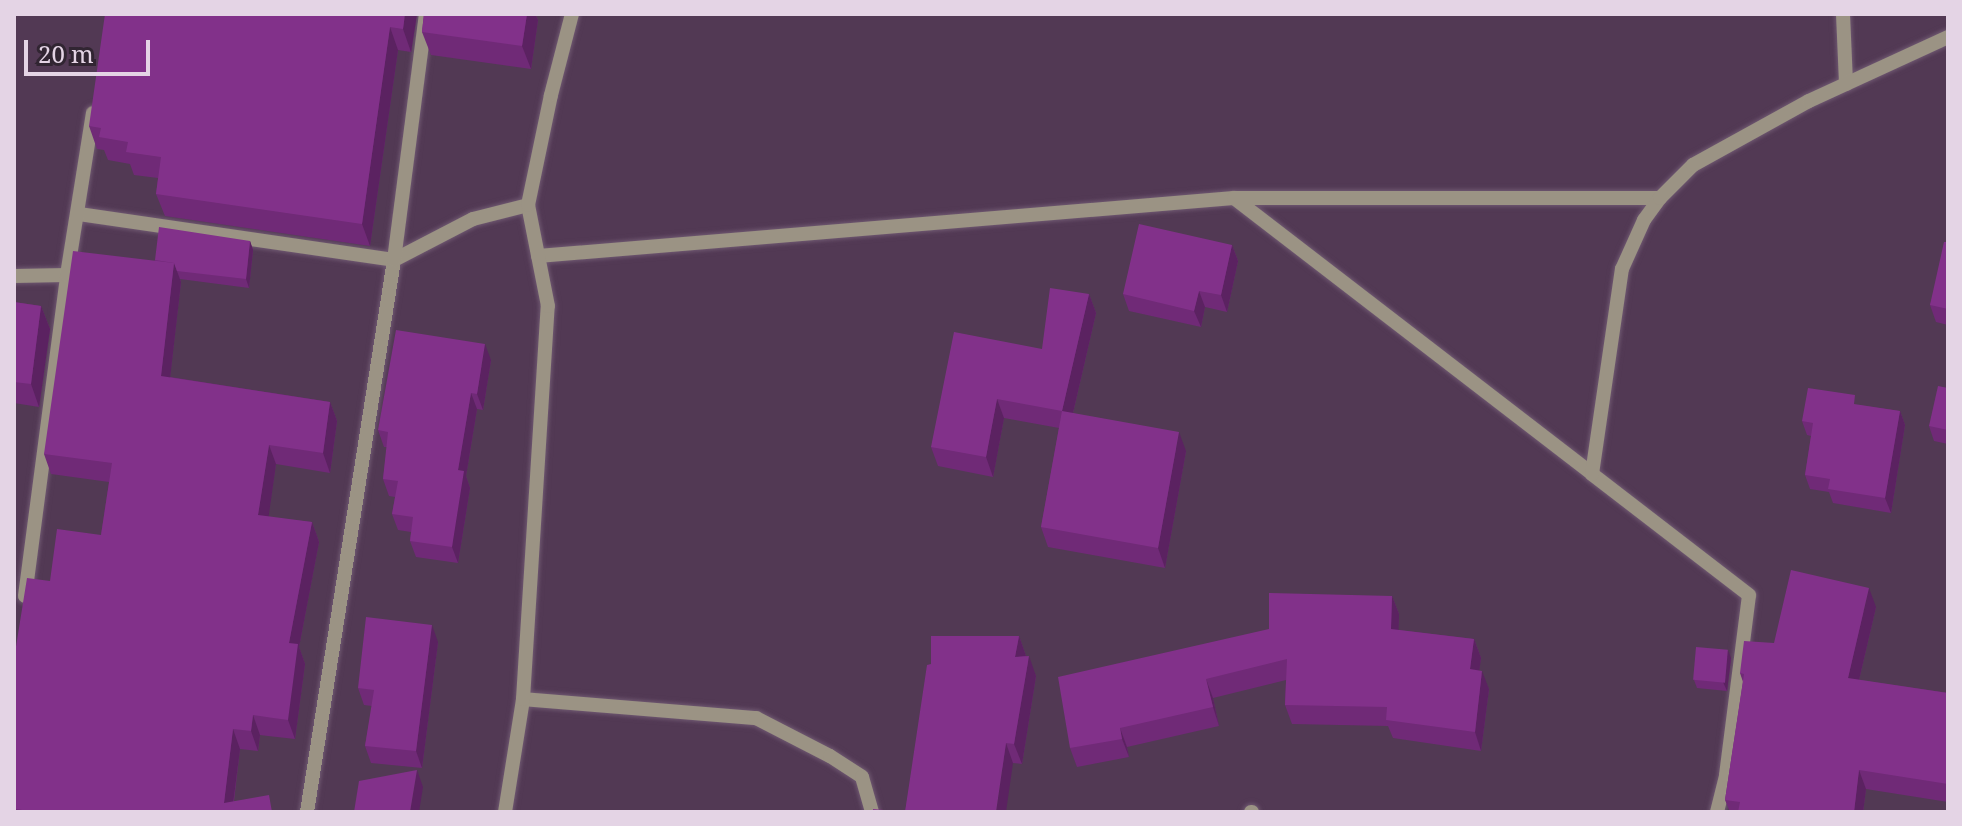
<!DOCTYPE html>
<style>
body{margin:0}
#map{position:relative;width:1962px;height:826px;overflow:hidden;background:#523954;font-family:"Noto Serif",serif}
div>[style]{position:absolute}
.roads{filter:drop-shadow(0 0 2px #6f5871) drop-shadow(0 0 2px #6f5871)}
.minor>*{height:14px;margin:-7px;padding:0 7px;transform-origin:7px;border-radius:7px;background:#9b9384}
.wall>*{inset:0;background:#702a77}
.shaded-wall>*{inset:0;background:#5b2261}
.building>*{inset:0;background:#82318a;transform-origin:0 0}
span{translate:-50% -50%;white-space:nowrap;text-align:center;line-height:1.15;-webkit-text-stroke:6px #312532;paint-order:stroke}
.frame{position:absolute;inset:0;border:16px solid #e4d4e5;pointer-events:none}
.scale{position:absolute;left:24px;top:40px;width:126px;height:36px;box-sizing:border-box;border:4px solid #e4d4e5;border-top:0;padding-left:10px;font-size:24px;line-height:28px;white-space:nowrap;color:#e4d4e5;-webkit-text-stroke:6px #312532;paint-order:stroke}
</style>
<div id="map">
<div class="roads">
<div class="minor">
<div style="left:1843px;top:14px;width:70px;rotate:87.5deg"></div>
<div style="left:1234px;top:198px;width:452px;rotate:37.6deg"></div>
<div style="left:79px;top:214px;width:318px;rotate:8.3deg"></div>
<div style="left:394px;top:260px;width:89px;rotate:-27.4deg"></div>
<div style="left:473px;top:219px;width:57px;rotate:-14.3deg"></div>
<div style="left:538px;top:256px;width:698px;rotate:-4.76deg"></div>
<div style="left:1234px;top:198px;width:426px"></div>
<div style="left:14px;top:276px;width:53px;rotate:-1.1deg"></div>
<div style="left:25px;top:596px;width:324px;rotate:-82.5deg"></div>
<div style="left:67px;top:275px;width:164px;rotate:-80.9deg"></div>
<div style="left:523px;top:699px;width:234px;rotate:4.7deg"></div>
<div style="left:756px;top:718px;width:83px;rotate:27.2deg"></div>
<div style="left:830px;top:756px;width:38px;rotate:33deg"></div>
<div style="left:862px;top:777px;width:36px;rotate:74deg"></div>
<div style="left:307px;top:812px;width:559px;rotate:-81.04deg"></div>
<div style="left:394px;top:260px;width:248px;rotate:-82.6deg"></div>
<div style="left:505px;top:812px;width:114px;rotate:-80.9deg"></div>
<div style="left:523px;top:699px;width:394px;rotate:-86.4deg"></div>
<div style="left:548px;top:306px;width:103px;rotate:-101.2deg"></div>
<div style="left:528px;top:205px;width:112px;rotate:-78.2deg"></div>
<div style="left:551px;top:95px;width:84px;rotate:-75.5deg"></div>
<div style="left:1251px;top:812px;width:1px"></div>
<div style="left:1717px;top:812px;width:38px;rotate:-76deg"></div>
<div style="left:1726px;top:775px;width:181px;rotate:-82.7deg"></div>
<div style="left:1749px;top:595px;width:198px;rotate:-142.4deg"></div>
<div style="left:1592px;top:474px;width:207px;rotate:-81.7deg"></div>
<div style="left:1622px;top:269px;width:54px;rotate:-65.8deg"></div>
<div style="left:1644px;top:220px;width:27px;rotate:-54deg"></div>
<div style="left:1660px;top:198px;width:47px;rotate:-45deg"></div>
<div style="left:1693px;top:165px;width:132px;rotate:-28.9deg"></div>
<div style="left:1809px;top:101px;width:153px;rotate:-24.7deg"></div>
</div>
</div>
<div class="wall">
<div style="clip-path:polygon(417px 14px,411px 52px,398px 50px,370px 246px,165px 216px,156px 194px,158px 178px,134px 175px,130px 164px,108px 160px,104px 150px,97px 149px,89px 126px)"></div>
<div style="clip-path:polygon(424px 14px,535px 14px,538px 20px,531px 69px,431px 55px,422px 32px)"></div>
<div style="clip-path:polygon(250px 241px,253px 250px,249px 288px,180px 279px,181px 282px,170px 377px,330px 402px,337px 421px,330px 473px,276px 464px,268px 517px,312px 522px,319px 542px,299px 647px,305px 664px,295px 739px,260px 735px,258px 751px,240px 749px,234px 801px,275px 812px,14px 812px,14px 659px,50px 581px,101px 535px,109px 482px,51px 474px,44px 454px,155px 260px)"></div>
<div style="clip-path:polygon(1948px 242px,1948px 325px,1936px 322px,1930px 305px)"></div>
<div style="clip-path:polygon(1232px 245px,1238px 261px,1227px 312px,1205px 307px,1201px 327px,1129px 311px,1123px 294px)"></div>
<div style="clip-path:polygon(1089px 294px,1096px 313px,1073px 413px,1186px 451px,1165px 568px,1048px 547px,1041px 527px,1059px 428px,1004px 418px,993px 477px,938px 466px,931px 447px,1042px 349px)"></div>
<div style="clip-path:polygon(14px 302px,41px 306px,50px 329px,39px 407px,14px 403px)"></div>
<div style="clip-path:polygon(491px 360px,483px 410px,477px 409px,466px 476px,470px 488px,458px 563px,416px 557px,410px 541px,411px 532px,398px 530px,392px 514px,395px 497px,389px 496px,383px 479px,387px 447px,384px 447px,378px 430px)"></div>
<div style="clip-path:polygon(1948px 388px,1948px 444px,1934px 441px,1929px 426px)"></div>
<div style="clip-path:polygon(1858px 405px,1900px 411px,1905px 425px,1891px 513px,1833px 503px,1829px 492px,1810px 489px,1805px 475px,1811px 436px,1807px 435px,1802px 421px)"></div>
<div style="clip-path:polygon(1392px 596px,1399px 614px,1398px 630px,1474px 639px,1481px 658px,1479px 670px,1489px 689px,1481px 751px,1393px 738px,1388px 726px,1292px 724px,1285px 705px,1286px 680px,1213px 698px,1219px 726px,1127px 747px,1129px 757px,1077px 767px,1070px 748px,1269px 629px)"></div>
<div style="clip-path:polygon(1876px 607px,1859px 680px,1948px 693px,1948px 802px,1866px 789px,1863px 812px,1730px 812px,1725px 800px,1743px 682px,1740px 673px,1774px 643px)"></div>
<div style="clip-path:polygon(1019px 636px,1026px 656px,1036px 676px,1022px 764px,1013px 763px,905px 812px,931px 664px)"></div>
<div style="clip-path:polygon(438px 642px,422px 768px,371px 763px,365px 746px,372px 706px,364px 705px,358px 688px)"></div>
<div style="clip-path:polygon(1731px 658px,1727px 691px,1697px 688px,1694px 680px)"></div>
</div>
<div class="shaded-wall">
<div style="clip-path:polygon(405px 14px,417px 14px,411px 52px,403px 29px)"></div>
<div style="clip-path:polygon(527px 14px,535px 14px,538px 20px,531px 69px,522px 46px)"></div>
<div style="clip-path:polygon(390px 27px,398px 50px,370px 246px,362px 224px)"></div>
<div style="clip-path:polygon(250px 241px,253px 250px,249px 288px,246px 279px)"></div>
<div style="clip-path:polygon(1232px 245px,1238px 261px,1227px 312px,1221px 295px)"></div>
<div style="clip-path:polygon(174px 263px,181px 282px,168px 396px,161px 376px)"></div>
<div style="clip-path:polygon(1199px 291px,1205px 307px,1201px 327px,1194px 311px)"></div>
<div style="clip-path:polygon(1089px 294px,1096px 313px,1069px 430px,1062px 411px)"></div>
<div style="clip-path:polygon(41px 306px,50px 329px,39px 407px,31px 384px)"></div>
<div style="clip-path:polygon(485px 344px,491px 360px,483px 410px,477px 394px)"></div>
<div style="clip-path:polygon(471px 393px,477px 409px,466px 476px,470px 488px,458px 563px,452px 547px,458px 470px)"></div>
<div style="clip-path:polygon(997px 399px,1004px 418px,993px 477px,986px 457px)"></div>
<div style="clip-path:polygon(330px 402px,337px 421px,330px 473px,323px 453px)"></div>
<div style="clip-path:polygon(1900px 411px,1905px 425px,1891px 513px,1885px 498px)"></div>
<div style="clip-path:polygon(1179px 432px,1186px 451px,1165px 568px,1158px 548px)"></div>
<div style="clip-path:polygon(269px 445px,276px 464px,266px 535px,258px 515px)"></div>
<div style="clip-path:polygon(312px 522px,319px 542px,299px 647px,305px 664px,295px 739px,288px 720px,289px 643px)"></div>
<div style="clip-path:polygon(1869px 588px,1876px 607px,1855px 697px,1848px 678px)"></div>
<div style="clip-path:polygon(1392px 596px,1399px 614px,1398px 647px,1391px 629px)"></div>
<div style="clip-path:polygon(432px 625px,438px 642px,422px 768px,416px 751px)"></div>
<div style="clip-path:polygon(1019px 636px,1026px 656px,1015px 657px)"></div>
<div style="clip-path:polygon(1474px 639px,1481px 658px,1477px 687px,1470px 669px)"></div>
<div style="clip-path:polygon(1728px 650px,1731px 658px,1727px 691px,1723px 682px)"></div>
<div style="clip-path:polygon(1029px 656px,1036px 676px,1022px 764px,1014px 744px)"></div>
<div style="clip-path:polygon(1482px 671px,1489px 689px,1481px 751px,1475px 732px)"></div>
<div style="clip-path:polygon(1206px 679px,1213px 698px,1219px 726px,1213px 707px)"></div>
<div style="clip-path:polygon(253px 715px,260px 735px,258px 751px,251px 731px)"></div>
<div style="clip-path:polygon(1120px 728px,1127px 747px,1129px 757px,1122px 739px)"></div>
<div style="clip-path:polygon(233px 729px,240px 749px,232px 812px,224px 803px)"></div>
<div style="clip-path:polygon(1006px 743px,1013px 763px,1006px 812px,996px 812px)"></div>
<div style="clip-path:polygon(417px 770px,423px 787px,419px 812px,410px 812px)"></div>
<div style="clip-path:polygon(1859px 770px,1866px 789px,1863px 812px,1854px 812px)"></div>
</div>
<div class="building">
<div style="clip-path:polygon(105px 14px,405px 14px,403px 29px,390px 27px,362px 224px,156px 194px,161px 157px,126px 152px,128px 142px,99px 137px,101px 128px,89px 126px)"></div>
<div style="clip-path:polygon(424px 14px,527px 14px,522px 46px,422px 32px)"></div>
<div style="clip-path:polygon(1139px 224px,1232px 245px,1221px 295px,1199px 291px,1194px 311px,1123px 294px)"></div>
<div style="clip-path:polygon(159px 227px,250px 241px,246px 279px,177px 271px,174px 263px,155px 260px)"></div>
<div style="clip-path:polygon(1944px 242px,1948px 242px,1948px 309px,1930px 305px)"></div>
<div style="clip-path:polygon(73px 251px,174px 263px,161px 376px,330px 402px,323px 453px,269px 445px,258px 515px,312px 522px,289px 643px,298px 644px,288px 720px,253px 715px,251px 731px,233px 729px,224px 803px,269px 795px,272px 812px,39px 812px,14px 809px,14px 659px,27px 578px,50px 581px,57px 529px,101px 535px,112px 463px,44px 454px)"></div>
<div style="clip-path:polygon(1050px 288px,1089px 294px,1062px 411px,1179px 432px,1158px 548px,1041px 527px,1062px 411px,997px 399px,986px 457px,931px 447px,954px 332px,1042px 349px)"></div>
<div style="clip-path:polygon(14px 302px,41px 306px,31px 384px,14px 382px)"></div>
<div style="clip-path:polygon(396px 330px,485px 344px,477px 394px,471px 393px,458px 470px,464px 471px,452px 547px,410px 541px,413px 517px,392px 514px,398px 481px,383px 479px,388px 432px,378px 430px)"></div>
<div style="clip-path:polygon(1938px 386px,1948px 388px,1948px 430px,1929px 426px)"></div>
<div style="clip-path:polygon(1808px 388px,1855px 395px,1854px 404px,1900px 411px,1885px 498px,1828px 489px,1830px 479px,1805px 475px,1813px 423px,1802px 421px)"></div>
<div style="clip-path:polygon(1791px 570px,1869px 588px,1848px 678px,1948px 693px,1948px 784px,1859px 770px,1854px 812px,1738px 812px,1740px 802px,1725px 800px,1744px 674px,1740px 673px,1744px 641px,1774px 643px)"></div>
<div style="clip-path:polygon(1269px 593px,1392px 596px,1391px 629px,1474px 639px,1470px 669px,1482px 671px,1475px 732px,1386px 720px,1387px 707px,1285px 705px,1287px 659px,1206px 679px,1213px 707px,1120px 728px,1122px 739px,1070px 748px,1058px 677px,1269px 629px)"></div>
<div style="clip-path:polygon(366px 617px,432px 625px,416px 751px,365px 746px,374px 690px,358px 688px)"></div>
<div style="clip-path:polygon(931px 636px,1019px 636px,1015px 657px,1029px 656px,1014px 744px,1006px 743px,996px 812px,873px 812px,873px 809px,905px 812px,927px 665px,931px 664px)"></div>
<div style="left:1696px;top:647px;width:32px;height:33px;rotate:5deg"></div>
<div style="clip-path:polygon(417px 770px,410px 812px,354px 812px,359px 781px)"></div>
</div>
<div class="frame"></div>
<div class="scale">20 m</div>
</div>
